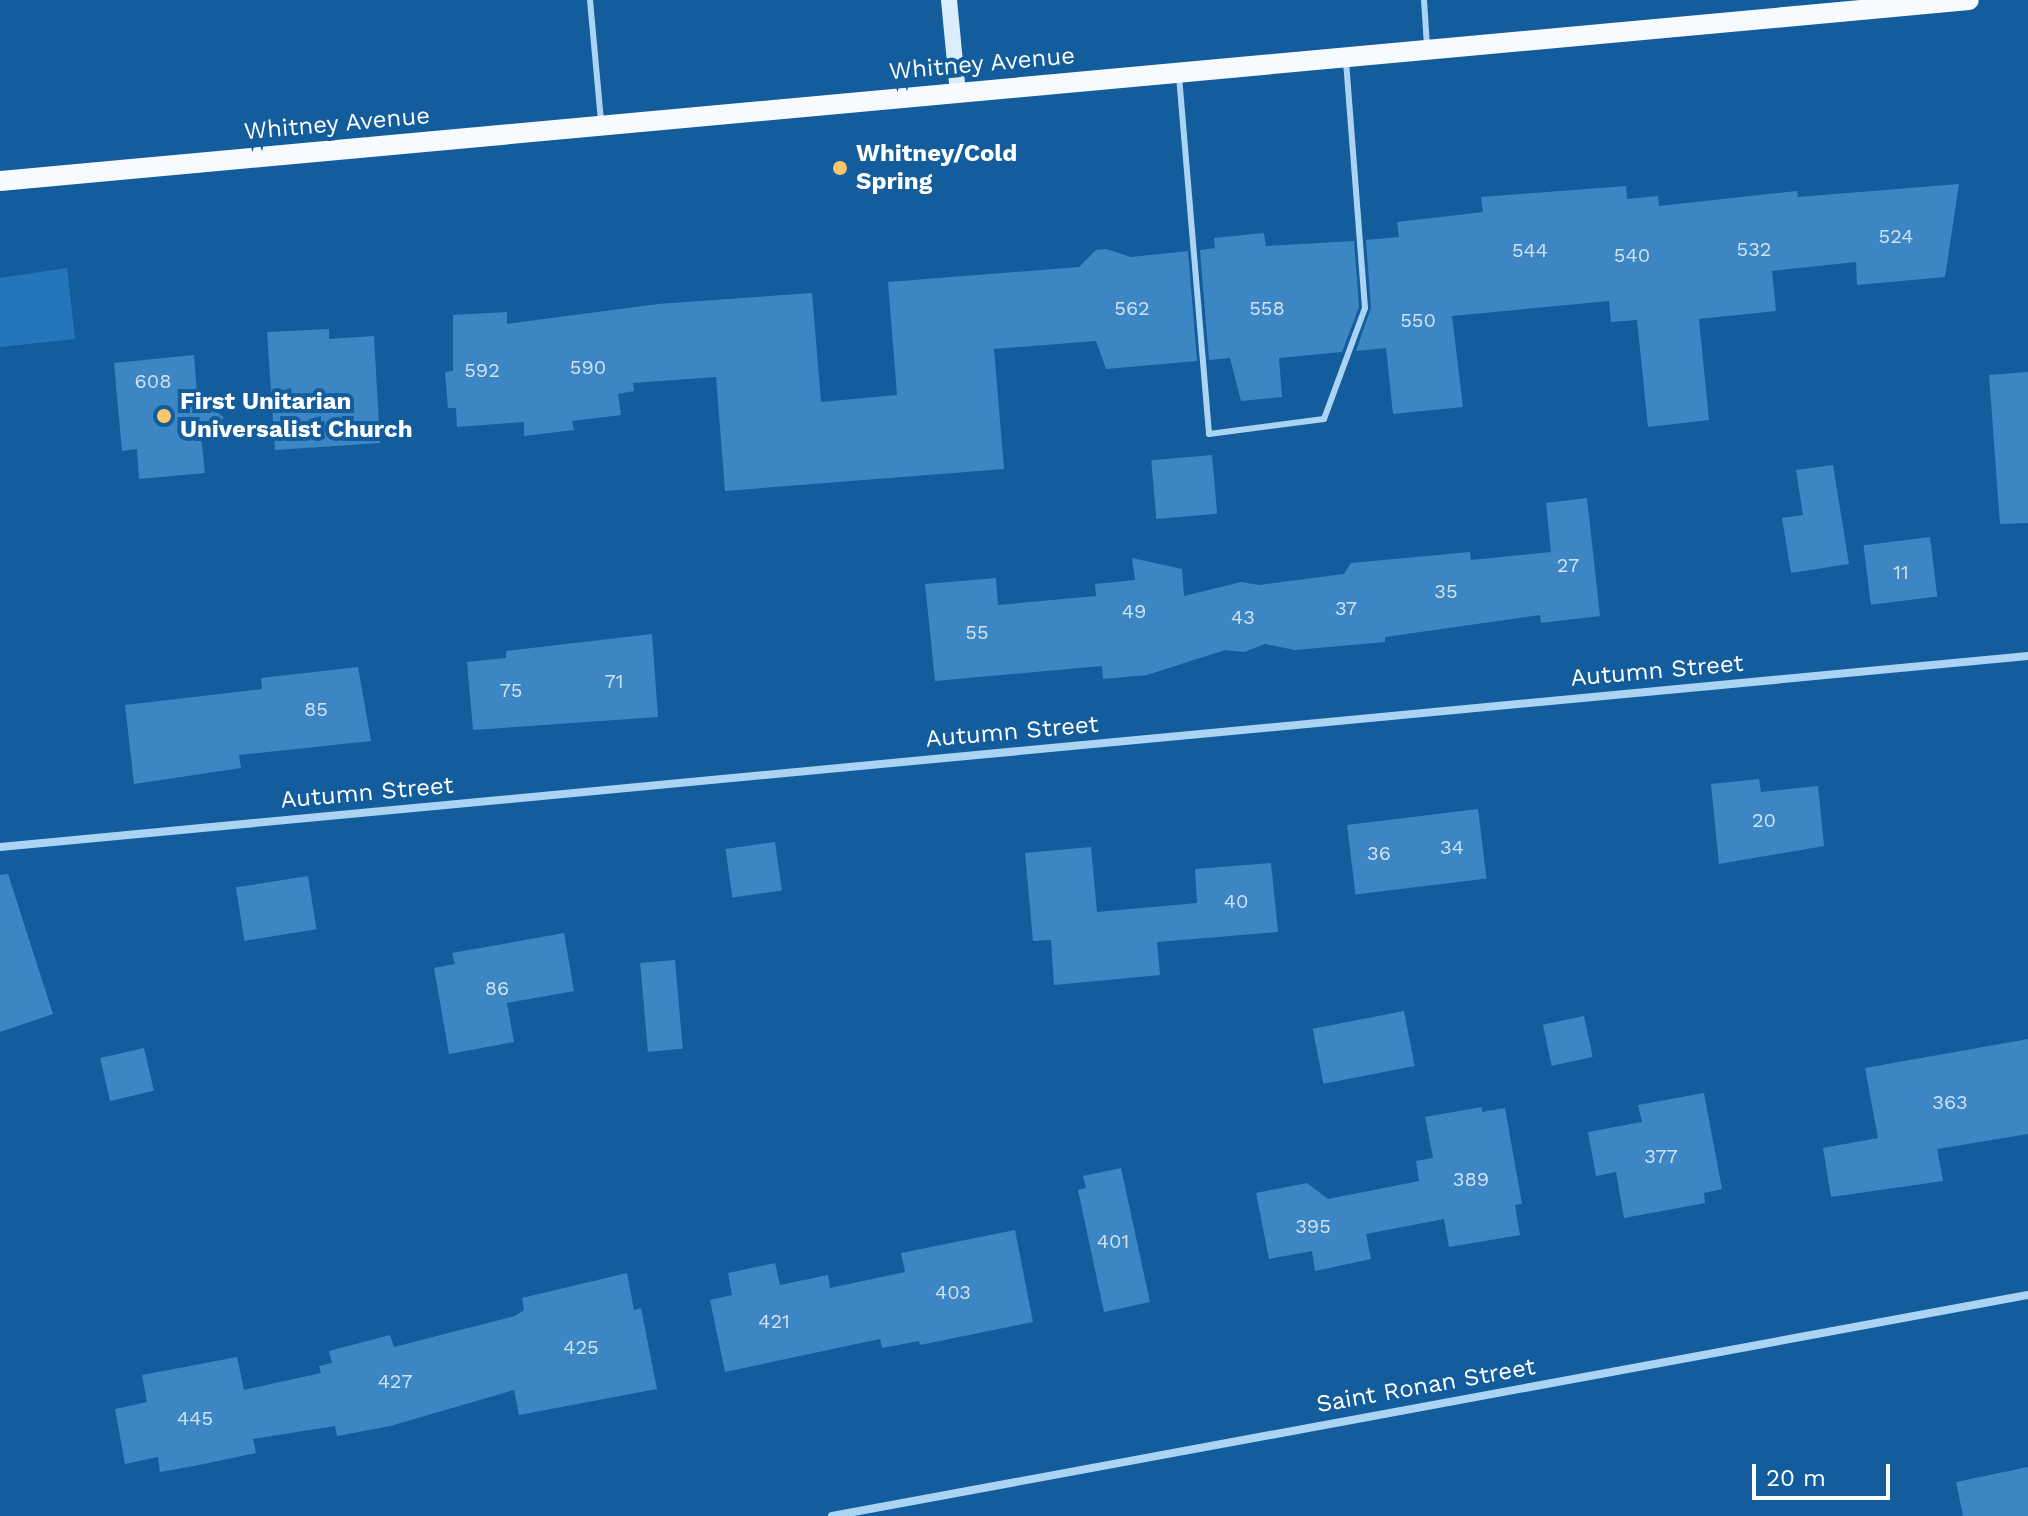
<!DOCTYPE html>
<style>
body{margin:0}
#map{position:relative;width:2028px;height:1516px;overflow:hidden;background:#145d9d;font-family:"Work Sans",sans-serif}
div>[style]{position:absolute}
.green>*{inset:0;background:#2476ba}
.building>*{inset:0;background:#3d86c4;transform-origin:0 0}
.lane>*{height:6px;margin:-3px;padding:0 3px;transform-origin:3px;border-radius:3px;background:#abd3f3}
.street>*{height:8px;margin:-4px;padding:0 4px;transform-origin:4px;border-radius:4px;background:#abd3f3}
.secondary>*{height:16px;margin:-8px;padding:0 8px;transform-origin:8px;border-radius:8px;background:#dbedfd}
.primary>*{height:20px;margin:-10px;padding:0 10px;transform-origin:10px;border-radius:10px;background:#f7fbff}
.dots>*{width:22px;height:22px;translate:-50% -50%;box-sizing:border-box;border:4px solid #145d9d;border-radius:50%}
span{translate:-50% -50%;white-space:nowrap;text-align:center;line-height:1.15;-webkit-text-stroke:8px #145d9d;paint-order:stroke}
.number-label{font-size:20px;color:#cee1f0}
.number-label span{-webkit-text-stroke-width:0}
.street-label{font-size:24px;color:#fff}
.poi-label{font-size:24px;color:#fff;font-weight:700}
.left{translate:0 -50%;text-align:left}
.scale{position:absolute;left:1752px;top:1464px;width:138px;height:36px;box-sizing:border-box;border:4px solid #fff;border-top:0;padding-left:10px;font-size:24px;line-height:28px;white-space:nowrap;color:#fff;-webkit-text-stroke:6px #145d9d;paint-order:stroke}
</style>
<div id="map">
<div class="green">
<div style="clip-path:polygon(67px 268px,75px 339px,0 347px,0 278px)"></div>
</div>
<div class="building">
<div style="clip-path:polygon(1959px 184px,1945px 277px,1857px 285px,1856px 262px,1772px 271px,1776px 311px,1699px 319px,1709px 420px,1648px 427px,1637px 320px,1611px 322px,1609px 301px,1452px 316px,1463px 407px,1393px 414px,1386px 348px,1356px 351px,1371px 308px,1366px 240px,1399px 237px,1397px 222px,1483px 212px,1481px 197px,1626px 186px,1627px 199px,1658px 196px,1659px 206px,1797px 191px,1798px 197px)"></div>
<div style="clip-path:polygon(1264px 233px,1266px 246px,1354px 241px,1359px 307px,1342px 352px,1279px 358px,1282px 397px,1241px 401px,1230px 358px,1209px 360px,1200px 250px,1215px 248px,1214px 238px)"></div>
<div style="clip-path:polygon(1106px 249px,1131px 257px,1188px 251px,1197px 361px,1106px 369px,1096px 341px,994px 349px,1004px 469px,725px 491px,716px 377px,633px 383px,634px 391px,618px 394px,621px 415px,572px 421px,574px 430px,524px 436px,524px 422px,457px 427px,456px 408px,448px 408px,445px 372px,453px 371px,453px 315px,507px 312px,507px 324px,658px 304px,812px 293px,821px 402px,897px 395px,888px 282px,1079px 267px,1096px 250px)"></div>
<div style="clip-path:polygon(329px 329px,329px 339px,374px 336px,380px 443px,275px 450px,267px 332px)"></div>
<div style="clip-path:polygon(194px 355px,197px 394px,224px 418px,201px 435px,205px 473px,139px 479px,137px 449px,122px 451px,114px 363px)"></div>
<div style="clip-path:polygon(2028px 372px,2028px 523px,2000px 524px,1989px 375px)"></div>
<div style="left:1212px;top:455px;width:59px;height:61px;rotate:85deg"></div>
<div style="clip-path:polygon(1833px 465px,1849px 564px,1791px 573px,1782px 518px,1803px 515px,1796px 470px)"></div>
<div style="clip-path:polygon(1587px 498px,1600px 616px,1541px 623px,1540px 615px,1385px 637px,1385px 642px,1295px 650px,1265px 644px,1244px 652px,1225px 650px,1147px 675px,1103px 679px,1102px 666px,935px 681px,925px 584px,996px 578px,998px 605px,1096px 596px,1095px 584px,1135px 580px,1132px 558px,1182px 569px,1184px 596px,1241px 582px,1259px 585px,1344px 574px,1351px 563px,1470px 552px,1471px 560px,1551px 552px,1546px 503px)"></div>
<div style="left:1930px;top:537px;width:60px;height:67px;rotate:83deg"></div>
<div style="clip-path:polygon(652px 634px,658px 717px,473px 730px,467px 662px,506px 658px,506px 651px)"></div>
<div style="clip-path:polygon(358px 667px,371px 741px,239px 755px,241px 768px,134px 784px,125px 705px,262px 689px,261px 678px)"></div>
<div style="clip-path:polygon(1759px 779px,1761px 792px,1818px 786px,1824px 846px,1719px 864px,1711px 784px)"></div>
<div style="left:1478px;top:809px;width:70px;height:132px;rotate:83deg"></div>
<div style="left:775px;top:842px;width:49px;height:50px;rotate:82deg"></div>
<div style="clip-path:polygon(1091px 847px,1097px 912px,1197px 903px,1195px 869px,1271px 863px,1278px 932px,1157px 942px,1160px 975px,1054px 985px,1051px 940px,1033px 941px,1025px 853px)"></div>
<div style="clip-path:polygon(8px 874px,53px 1014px,0 1032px,0 875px)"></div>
<div style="left:308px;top:876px;width:54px;height:73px;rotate:81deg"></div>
<div style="clip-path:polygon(564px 933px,574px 991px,507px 1003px,514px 1042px,449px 1054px,434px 968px,455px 964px,452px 953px)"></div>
<div style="left:675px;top:960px;width:89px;height:35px;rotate:85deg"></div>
<div style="left:1404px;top:1011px;width:56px;height:93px;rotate:79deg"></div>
<div style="left:1584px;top:1016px;width:42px;height:42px;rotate:78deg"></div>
<div style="clip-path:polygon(2028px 1039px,2028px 1134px,1937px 1149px,1943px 1181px,1831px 1197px,1823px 1148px,1878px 1138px,1865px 1068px)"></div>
<div style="left:144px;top:1048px;width:44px;height:45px;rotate:77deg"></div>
<div style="clip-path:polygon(1704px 1093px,1722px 1189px,1704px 1193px,1705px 1203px,1624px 1218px,1616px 1172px,1596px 1176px,1588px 1132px,1642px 1122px,1638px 1105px)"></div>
<div style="clip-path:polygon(1482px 1107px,1482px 1112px,1505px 1108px,1522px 1204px,1515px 1205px,1520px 1235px,1449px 1247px,1444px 1219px,1366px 1234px,1371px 1259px,1315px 1271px,1312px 1251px,1269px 1259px,1256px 1193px,1307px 1183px,1328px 1199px,1419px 1181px,1416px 1161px,1433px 1158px,1425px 1117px)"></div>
<div style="clip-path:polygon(1121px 1168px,1150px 1302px,1104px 1312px,1078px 1190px,1086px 1188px,1083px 1176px)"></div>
<div style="clip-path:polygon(1015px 1230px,1033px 1322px,920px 1345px,919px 1341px,882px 1348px,880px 1339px,725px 1372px,710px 1300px,732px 1295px,728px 1273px,775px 1263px,780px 1285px,828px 1275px,830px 1288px,905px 1272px,901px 1253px)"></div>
<div style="clip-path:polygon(627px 1273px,634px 1310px,641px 1308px,657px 1389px,519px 1415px,514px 1390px,390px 1426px,337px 1436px,335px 1426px,253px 1439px,256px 1453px,194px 1466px,160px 1472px,158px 1457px,125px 1464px,115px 1409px,147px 1402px,142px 1375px,237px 1357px,244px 1390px,321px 1373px,319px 1366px,332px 1363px,329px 1351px,390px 1335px,394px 1347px,515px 1316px,524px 1310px,522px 1298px)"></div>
<div style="clip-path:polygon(2028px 1467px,2028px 1516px,1963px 1516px,1956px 1482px)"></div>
</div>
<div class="lane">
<div style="left:590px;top:0;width:122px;rotate:84.8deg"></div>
<div style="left:1424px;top:0;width:46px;rotate:86.3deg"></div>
<div style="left:1179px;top:76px;width:359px;rotate:85.2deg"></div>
<div style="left:1209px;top:434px;width:116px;rotate:-7.4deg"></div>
<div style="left:1324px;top:419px;width:118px;rotate:-69.7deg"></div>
<div style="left:1365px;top:308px;width:247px;rotate:-94.4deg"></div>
</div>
<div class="street">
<div style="left:0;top:847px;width:2037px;rotate:-5.38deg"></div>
<div style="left:832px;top:1516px;width:1216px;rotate:-10.47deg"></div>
</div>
<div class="secondary">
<div style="left:949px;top:0;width:93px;rotate:84.5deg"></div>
</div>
<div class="primary">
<div style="left:0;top:181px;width:1977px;rotate:-5.25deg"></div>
</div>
<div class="dots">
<div style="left:840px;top:168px;background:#ffc76d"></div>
<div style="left:164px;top:416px;background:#ffc76d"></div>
</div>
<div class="number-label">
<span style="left:1896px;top:236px">524</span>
<span style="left:1754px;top:249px">532</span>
<span style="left:1530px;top:250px">544</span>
<span style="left:1632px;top:255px">540</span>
<span style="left:1132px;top:308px">562</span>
<span style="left:1267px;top:308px">558</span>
<span style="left:1418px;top:320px">550</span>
<span style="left:588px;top:367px">590</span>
<span style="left:482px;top:370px">592</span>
<span style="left:153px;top:381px">608</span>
<span style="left:1568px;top:565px">27</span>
<span style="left:1901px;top:572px">11</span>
<span style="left:1446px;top:591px">35</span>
<span style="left:1346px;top:608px">37</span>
<span style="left:1134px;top:611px">49</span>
<span style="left:1243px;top:617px">43</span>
<span style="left:977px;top:632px">55</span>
<span style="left:614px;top:681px">71</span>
<span style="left:511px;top:690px">75</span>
<span style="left:316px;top:709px">85</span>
<span style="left:1764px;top:820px">20</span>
<span style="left:1452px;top:847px">34</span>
<span style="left:1379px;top:853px">36</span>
<span style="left:1236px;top:901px">40</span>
<span style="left:497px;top:988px">86</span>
<span style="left:1950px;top:1102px">363</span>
<span style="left:1661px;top:1156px">377</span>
<span style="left:1471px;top:1179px">389</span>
<span style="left:1313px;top:1226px">395</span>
<span style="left:1113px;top:1241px">401</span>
<span style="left:953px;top:1292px">403</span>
<span style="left:774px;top:1321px">421</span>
<span style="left:581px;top:1347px">425</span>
<span style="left:395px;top:1381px">427</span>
<span style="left:195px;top:1418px">445</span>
</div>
<div class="street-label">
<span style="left:982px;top:64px;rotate:-5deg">Whitney Avenue</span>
<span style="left:337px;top:124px;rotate:-5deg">Whitney Avenue</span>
<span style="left:1657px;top:671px;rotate:-5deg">Autumn Street</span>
<span style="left:1012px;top:732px;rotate:-5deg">Autumn Street</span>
<span style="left:367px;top:793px;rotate:-5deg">Autumn Street</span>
<span style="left:1426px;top:1386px;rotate:-10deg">Saint Ronan Street</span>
</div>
<div class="poi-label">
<span class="left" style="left:856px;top:168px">Whitney/Cold<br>Spring</span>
<span class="left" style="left:180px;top:416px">First Unitarian<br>Universalist Church</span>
</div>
<div class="scale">20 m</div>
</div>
